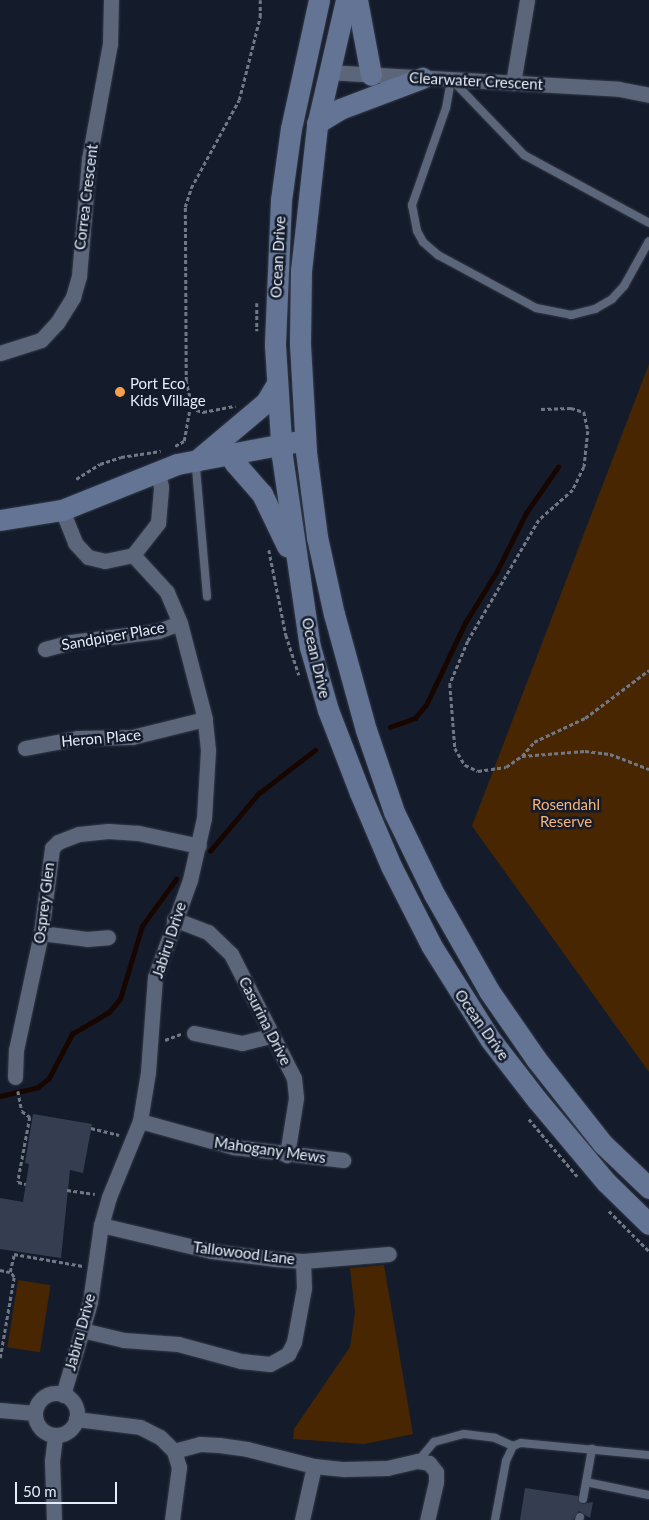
<!DOCTYPE html>
<style>
body{margin:0}
#map{position:relative;width:649px;height:1520px;overflow:hidden;background:#141c2c;font-family:Lato,sans-serif}
div>[style]{position:absolute}
.green>*{inset:0;background:#482601;transform-origin:0 0}
.stream>*{height:4.5px;margin:-2.25px;padding:0 2.25px;transform-origin:2.25px;border-radius:2.25px;background:#170600}
.building>*{inset:0;background:#353e50}
.path>*{height:2.5px;margin-top:-1.25px;transform-origin:0;background:repeating-linear-gradient(90deg,#707886 0 4px,transparent 0 6.5px)}
.roads{filter:drop-shadow(0 0 1px #343946) drop-shadow(0 0 1px #343946)}
.lane>*{height:8px;margin:-4px;padding:0 4px;transform-origin:4px;border-radius:4px;background:#5c667a}
.street>*{height:15px;margin:-7.5px;padding:0 7.5px;transform-origin:7.5px;border-radius:7.5px;background:#5c667a}
.street>.ring{margin:-7.5px;padding:0;box-sizing:content-box;background:none;border:15px solid #5c667a;border-radius:50%}
.secondary>*{height:21px;margin:-10.5px;padding:0 10.5px;transform-origin:10.5px;border-radius:10.5px;background:#647494}
.dots>*{width:14px;height:14px;translate:-50% -50%;box-sizing:border-box;border:2px solid #141c2c;border-radius:50%}
span{translate:-50% -50%;white-space:nowrap;text-align:center;line-height:1.15;-webkit-text-stroke:5px #141c2c;paint-order:stroke}
.street-label{font-size:15px;color:#e6edf8}
.poi-label{font-size:15px;color:#e6edf8}
.left{translate:0 -50%;text-align:left}
.park-label{font-size:15px;color:#f8b477}
.scale{position:absolute;left:15px;top:1482px;width:102px;height:22px;box-sizing:border-box;border:2px solid #e6edf8;border-top:0;padding-left:6px;font-size:15px;line-height:18px;white-space:nowrap;color:#e6edf8;-webkit-text-stroke:4px #141c2c;paint-order:stroke}
</style>
<div id="map">
<div class="green">
<div style="clip-path:polygon(649px 364px,649px 1072px,472px 826px)"></div>
<div style="clip-path:polygon(384px 1265px,413px 1434px,364px 1444px,293px 1439px,294px 1429px,350px 1347px,355px 1312px,350px 1268px)"></div>
<div style="left:18px;top:1280px;width:33px;height:68px;rotate:9deg"></div>
</div>
<div class="stream">
<div style="left:390px;top:727px;width:27px;rotate:-20deg"></div>
<div style="left:415px;top:718px;width:17px;rotate:-50deg"></div>
<div style="left:426px;top:705px;width:91px;rotate:-64.6deg"></div>
<div style="left:465px;top:623px;width:61px;rotate:-58.4deg"></div>
<div style="left:497px;top:571px;width:65px;rotate:-63.4deg"></div>
<div style="left:526px;top:513px;width:56px;rotate:-55.2deg"></div>
<div style="left:210px;top:851px;width:75px;rotate:-49.9deg"></div>
<div style="left:258px;top:794px;width:72px;rotate:-37.7deg"></div>
<div style="left:0;top:1096px;width:39px;rotate:-13deg"></div>
<div style="left:38px;top:1087px;width:14px;rotate:-39deg"></div>
<div style="left:49px;top:1078px;width:50px;rotate:-62.4deg"></div>
<div style="left:72px;top:1034px;width:43px;rotate:-30.7deg"></div>
<div style="left:109px;top:1012px;width:17px;rotate:-50deg"></div>
<div style="left:120px;top:999px;width:76px;rotate:-73.2deg"></div>
<div style="left:142px;top:926px;width:58px;rotate:-54.1deg"></div>
</div>
<div class="building">
<div style="clip-path:polygon(33px 1114px,92px 1124px,83px 1173px,70px 1170px,61px 1258px,0 1249px,0 1198px,23px 1202px,29px 1164px,25px 1163px)"></div>
<div style="clip-path:polygon(525px 1488px,578px 1496px,582px 1504px,593px 1502px,590px 1518px,579px 1511px,573px 1520px,520px 1520px)"></div>
</div>
<div class="path">
<div style="left:257px;top:303px;width:28px;rotate:90deg"></div>
<div style="left:190px;top:408px;width:14px;rotate:17deg"></div>
<div style="left:203px;top:412px;width:33px;rotate:-11deg"></div>
<div style="left:541px;top:409px;width:30px;rotate:-2deg"></div>
<div style="left:571px;top:408px;width:14px;rotate:17deg"></div>
<div style="left:584px;top:412px;width:19px;rotate:78deg"></div>
<div style="left:588px;top:431px;width:36px;rotate:96deg"></div>
<div style="left:584px;top:467px;width:25px;rotate:116deg"></div>
<div style="left:573px;top:490px;width:45px;rotate:138.6deg"></div>
<div style="left:539px;top:520px;width:140px;rotate:120.4deg"></div>
<div style="left:468px;top:641px;width:47px;rotate:112.7deg"></div>
<div style="left:450px;top:684px;width:64px;rotate:85.5deg"></div>
<div style="left:455px;top:748px;width:20px;rotate:60deg"></div>
<div style="left:465px;top:765px;width:14px;rotate:25deg"></div>
<div style="left:478px;top:771px;width:28px;rotate:-8deg"></div>
<div style="left:506px;top:767px;width:19px;rotate:-35deg"></div>
<div style="left:522px;top:756px;width:18px;rotate:-49deg"></div>
<div style="left:534px;top:742px;width:56px;rotate:-25.2deg"></div>
<div style="left:585px;top:718px;width:80px;rotate:-36.9deg"></div>
<div style="left:175px;top:446px;width:10px;rotate:-29deg"></div>
<div style="left:184px;top:441px;width:39px;rotate:-80deg"></div>
<div style="left:191px;top:403px;width:23px;rotate:-103deg"></div>
<div style="left:186px;top:381px;width:174px;rotate:-90.3deg"></div>
<div style="left:185px;top:207px;width:20px;rotate:-72deg"></div>
<div style="left:191px;top:188px;width:100px;rotate:-61.4deg"></div>
<div style="left:239px;top:100px;width:86px;rotate:-75.8deg"></div>
<div style="left:260px;top:17px;width:17px;rotate:-90deg"></div>
<div style="left:76px;top:479px;width:28px;rotate:-32deg"></div>
<div style="left:100px;top:464px;width:22px;rotate:-18deg"></div>
<div style="left:121px;top:457px;width:40px;rotate:-8.5deg"></div>
<div style="left:269px;top:550px;width:87px;rotate:78.7deg"></div>
<div style="left:286px;top:635px;width:42px;rotate:72deg"></div>
<div style="left:522px;top:756px;width:63px;rotate:-4.5deg"></div>
<div style="left:585px;top:751px;width:25px;rotate:7deg"></div>
<div style="left:610px;top:754px;width:42px;rotate:21deg"></div>
<div style="left:165px;top:1040px;width:17px;rotate:-21deg"></div>
<div style="left:18px;top:1091px;width:20px;rotate:79deg"></div>
<div style="left:22px;top:1111px;width:10px;rotate:37deg"></div>
<div style="left:30px;top:1117px;width:66px;rotate:100.5deg"></div>
<div style="left:18px;top:1182px;width:8px;rotate:14deg"></div>
<div style="left:529px;top:1119px;width:75px;rotate:49.9deg"></div>
<div style="left:91px;top:1128px;width:29px;rotate:14deg"></div>
<div style="left:67px;top:1190px;width:28px;rotate:8deg"></div>
<div style="left:609px;top:1211px;width:57px;rotate:45deg"></div>
<div style="left:0;top:1270px;width:10px;rotate:11deg"></div>
<div style="left:0;top:1358px;width:82px;rotate:-80.2deg"></div>
<div style="left:14px;top:1277px;width:6px;rotate:-129deg"></div>
<div style="left:10px;top:1272px;width:18px;rotate:-77deg"></div>
<div style="left:14px;top:1254px;width:70px;rotate:9.9deg"></div>
</div>
<div class="roads">
<div class="lane">
<div style="left:451px;top:80px;width:28px;rotate:100deg"></div>
<div style="left:446px;top:108px;width:103px;rotate:109.3deg"></div>
<div style="left:412px;top:205px;width:26px;rotate:79deg"></div>
<div style="left:417px;top:231px;width:13px;rotate:61deg"></div>
<div style="left:423px;top:242px;width:20px;rotate:41deg"></div>
<div style="left:438px;top:255px;width:111px;rotate:28.4deg"></div>
<div style="left:536px;top:308px;width:36px;rotate:11deg"></div>
<div style="left:571px;top:315px;width:25px;rotate:-14deg"></div>
<div style="left:595px;top:309px;width:20px;rotate:-30deg"></div>
<div style="left:612px;top:299px;width:18px;rotate:-47deg"></div>
<div style="left:624px;top:286px;width:51px;rotate:-60.9deg"></div>
<div style="left:453px;top:81px;width:103px;rotate:46.2deg"></div>
<div style="left:524px;top:155px;width:142px;rotate:28.5deg"></div>
<div style="left:196px;top:468px;width:129px;rotate:85.1deg"></div>
<div style="left:418px;top:1461px;width:25px;rotate:-50deg"></div>
<div style="left:434px;top:1442px;width:31px;rotate:-15deg"></div>
<div style="left:464px;top:1434px;width:31px;rotate:7deg"></div>
<div style="left:495px;top:1438px;width:20px;rotate:24deg"></div>
<div style="left:586px;top:1482px;width:64px;rotate:11.7deg"></div>
<div style="left:583px;top:1499px;width:51px;rotate:-79.8deg"></div>
<div style="left:495px;top:1520px;width:60px;rotate:-79.4deg"></div>
<div style="left:506px;top:1461px;width:17px;rotate:-65deg"></div>
<div style="left:513px;top:1446px;width:9px;rotate:-21deg"></div>
<div style="left:521px;top:1443px;width:129px;rotate:5.4deg"></div>
<div style="left:579px;top:1520px;width:3px;rotate:-72deg"></div>
</div>
<div class="street">
<div style="left:327px;top:72px;width:292px;rotate:3.3deg"></div>
<div style="left:619px;top:89px;width:31px;rotate:11deg"></div>
<div style="left:513px;top:83px;width:84px;rotate:-80.4deg"></div>
<div style="left:0;top:353px;width:43px;rotate:-17.6deg"></div>
<div style="left:41px;top:340px;width:23px;rotate:-47deg"></div>
<div style="left:57px;top:323px;width:31px;rotate:-58deg"></div>
<div style="left:73px;top:297px;width:22px;rotate:-74deg"></div>
<div style="left:79px;top:276px;width:117px;rotate:-85.1deg"></div>
<div style="left:89px;top:159px;width:117px;rotate:-79.7deg"></div>
<div style="left:110px;top:44px;width:44px;rotate:-88.7deg"></div>
<div style="left:62px;top:510px;width:35px;rotate:68deg"></div>
<div style="left:75px;top:543px;width:19px;rotate:47deg"></div>
<div style="left:88px;top:557px;width:17px;rotate:13deg"></div>
<div style="left:105px;top:561px;width:29px;rotate:-12deg"></div>
<div style="left:133px;top:555px;width:41px;rotate:-52deg"></div>
<div style="left:158px;top:523px;width:36px;rotate:-85deg"></div>
<div style="left:161px;top:487px;width:15px;rotate:-101deg"></div>
<div style="left:45px;top:649px;width:27px;rotate:-15deg"></div>
<div style="left:71px;top:642px;width:88px;rotate:-7.2deg"></div>
<div style="left:158px;top:631px;width:23px;rotate:-20deg"></div>
<div style="left:25px;top:748px;width:54px;rotate:-10.7deg"></div>
<div style="left:78px;top:738px;width:54px;rotate:-1.1deg"></div>
<div style="left:132px;top:737px;width:75px;rotate:-13.9deg"></div>
<div style="left:174px;top:919px;width:36px;rotate:21deg"></div>
<div style="left:208px;top:932px;width:32px;rotate:44deg"></div>
<div style="left:231px;top:954px;width:139px;rotate:63.1deg"></div>
<div style="left:294px;top:1078px;width:20px;rotate:84deg"></div>
<div style="left:296px;top:1098px;width:58px;rotate:99deg"></div>
<div style="left:41px;top:933px;width:46px;rotate:7.4deg"></div>
<div style="left:87px;top:939px;width:21px;rotate:-5deg"></div>
<div style="left:194px;top:1033px;width:49px;rotate:11.8deg"></div>
<div style="left:242px;top:1043px;width:30px;rotate:-14deg"></div>
<div style="left:15px;top:1077px;width:27px;rotate:-88deg"></div>
<div style="left:16px;top:1050px;width:120px;rotate:-77.9deg"></div>
<div style="left:41px;top:933px;width:86px;rotate:-82.6deg"></div>
<div style="left:52px;top:848px;width:8px;rotate:-45deg"></div>
<div style="left:58px;top:842px;width:22px;rotate:-21deg"></div>
<div style="left:79px;top:834px;width:29px;rotate:-6deg"></div>
<div style="left:108px;top:831px;width:30px;rotate:4deg"></div>
<div style="left:138px;top:833px;width:62px;rotate:12deg"></div>
<div style="left:140px;top:1121px;width:98px;rotate:15.5deg"></div>
<div style="left:234px;top:1147px;width:110px;rotate:6.8deg"></div>
<div style="left:101px;top:1225px;width:113px;rotate:13.3deg"></div>
<div style="left:211px;top:1251px;width:64px;rotate:7.1deg"></div>
<div style="left:275px;top:1259px;width:28px;rotate:4deg"></div>
<div style="left:303px;top:1261px;width:86px;rotate:-4.7deg"></div>
<div style="left:82px;top:1330px;width:43px;rotate:13.4deg"></div>
<div style="left:124px;top:1340px;width:54px;rotate:4.2deg"></div>
<div style="left:178px;top:1344px;width:65px;rotate:15.1deg"></div>
<div style="left:241px;top:1361px;width:29px;rotate:6deg"></div>
<div style="left:270px;top:1364px;width:21px;rotate:-29deg"></div>
<div style="left:288px;top:1354px;width:13px;rotate:-63deg"></div>
<div style="left:294px;top:1342px;width:55px;rotate:-79.5deg"></div>
<div style="left:304px;top:1288px;width:27px;rotate:-92deg"></div>
<div class="ring" style="left:35px;top:1393px;width:27px;height:27px"></div>
<div style="left:63px;top:1395px;width:97px;rotate:-73.8deg"></div>
<div style="left:90px;top:1302px;width:78px;rotate:-81.9deg"></div>
<div style="left:101px;top:1225px;width:29px;rotate:-74deg"></div>
<div style="left:109px;top:1197px;width:82px;rotate:-67.8deg"></div>
<div style="left:140px;top:1121px;width:50px;rotate:-80.7deg"></div>
<div style="left:148px;top:1072px;width:95px;rotate:-85.8deg"></div>
<div style="left:155px;top:977px;width:103px;rotate:-70.2deg"></div>
<div style="left:190px;top:880px;width:64px;rotate:-77.3deg"></div>
<div style="left:204px;top:818px;width:68px;rotate:-86.6deg"></div>
<div style="left:208px;top:750px;width:31px;rotate:-96deg"></div>
<div style="left:205px;top:719px;width:99px;rotate:-104.6deg"></div>
<div style="left:180px;top:623px;width:34px;rotate:-113deg"></div>
<div style="left:167px;top:592px;width:50px;rotate:-132.6deg"></div>
<div style="left:0;top:1410px;width:35px;rotate:5deg"></div>
<div style="left:76px;top:1419px;width:64px;rotate:7.1deg"></div>
<div style="left:140px;top:1427px;width:22px;rotate:27deg"></div>
<div style="left:160px;top:1437px;width:20px;rotate:45deg"></div>
<div style="left:174px;top:1451px;width:17px;rotate:73deg"></div>
<div style="left:179px;top:1467px;width:53px;rotate:97.5deg"></div>
<div style="left:174px;top:1451px;width:27px;rotate:-15deg"></div>
<div style="left:200px;top:1444px;width:19px;rotate:3deg"></div>
<div style="left:219px;top:1445px;width:28px;rotate:8deg"></div>
<div style="left:247px;top:1449px;width:69px;rotate:14.2deg"></div>
<div style="left:314px;top:1466px;width:30px;rotate:6deg"></div>
<div style="left:344px;top:1469px;width:43px;rotate:-1.3deg"></div>
<div style="left:387px;top:1468px;width:32px;rotate:-13deg"></div>
<div style="left:418px;top:1461px;width:11px;rotate:10deg"></div>
<div style="left:429px;top:1463px;width:11px;rotate:52deg"></div>
<div style="left:436px;top:1472px;width:10px;rotate:90deg"></div>
<div style="left:436px;top:1482px;width:39px;rotate:103deg"></div>
<div style="left:54px;top:1520px;width:59px;rotate:-91.9deg"></div>
<div style="left:52px;top:1461px;width:26px;rotate:-83deg"></div>
<div style="left:302px;top:1520px;width:55px;rotate:-77.5deg"></div>
</div>
<div class="secondary">
<div style="left:319px;top:0;width:131px;rotate:102.3deg"></div>
<div style="left:291px;top:128px;width:73px;rotate:97.9deg"></div>
<div style="left:281px;top:200px;width:145px;rotate:92.4deg"></div>
<div style="left:275px;top:345px;width:111px;rotate:86.4deg"></div>
<div style="left:282px;top:456px;width:193px;rotate:81.7deg"></div>
<div style="left:310px;top:647px;width:66px;rotate:74.1deg"></div>
<div style="left:328px;top:710px;width:89px;rotate:68.9deg"></div>
<div style="left:360px;top:793px;width:79px;rotate:67deg"></div>
<div style="left:391px;top:866px;width:89px;rotate:63.1deg"></div>
<div style="left:431px;top:945px;width:111px;rotate:57.9deg"></div>
<div style="left:490px;top:1039px;width:78px;rotate:52.3deg"></div>
<div style="left:538px;top:1101px;width:106px;rotate:50deg"></div>
<div style="left:606px;top:1182px;width:60px;rotate:44.3deg"></div>
<div style="left:346px;top:0;width:129px;rotate:103deg"></div>
<div style="left:317px;top:126px;width:145px;rotate:96.3deg"></div>
<div style="left:301px;top:270px;width:74px;rotate:90.8deg"></div>
<div style="left:300px;top:344px;width:108px;rotate:86.8deg"></div>
<div style="left:306px;top:452px;width:86px;rotate:82.6deg"></div>
<div style="left:317px;top:537px;width:79px;rotate:77.6deg"></div>
<div style="left:334px;top:614px;width:120px;rotate:74.6deg"></div>
<div style="left:366px;top:730px;width:87px;rotate:71.1deg"></div>
<div style="left:394px;top:812px;width:91px;rotate:64deg"></div>
<div style="left:434px;top:894px;width:112px;rotate:60.4deg"></div>
<div style="left:489px;top:991px;width:83px;rotate:55.3deg"></div>
<div style="left:536px;top:1059px;width:108px;rotate:51.8deg"></div>
<div style="left:603px;top:1144px;width:64px;rotate:43.7deg"></div>
<div style="left:357px;top:0;width:76px;rotate:79.4deg"></div>
<div style="left:317px;top:123px;width:27px;rotate:-31deg"></div>
<div style="left:340px;top:109px;width:88px;rotate:-20.7deg"></div>
<div style="left:196px;top:461px;width:92px;rotate:-40.1deg"></div>
<div style="left:266px;top:402px;width:21px;rotate:-59deg"></div>
<div style="left:234px;top:462px;width:43px;rotate:48.8deg"></div>
<div style="left:262px;top:494px;width:58px;rotate:64.3deg"></div>
<div style="left:0;top:520px;width:63px;rotate:-9.2deg"></div>
<div style="left:62px;top:510px;width:124px;rotate:-21.8deg"></div>
<div style="left:177px;top:464px;width:120px;rotate:-10.6deg"></div>
</div>
</div>
<div class="dots">
<div style="left:120px;top:392px;background:#f8a04b"></div>
</div>
<div class="street-label">
<span style="left:476px;top:81px;rotate:3deg">Clearwater Crescent</span>
<span style="left:86px;top:197px;rotate:-83deg">Correa Crescent</span>
<span style="left:278px;top:257px;rotate:-87deg">Ocean Drive</span>
<span style="left:113px;top:636px;rotate:-10deg">Sandpiper Place</span>
<span style="left:316px;top:658px;rotate:77deg">Ocean Drive</span>
<span style="left:101px;top:738px;rotate:-5deg">Heron Place</span>
<span style="left:44px;top:903px;rotate:-83deg">Osprey Glen</span>
<span style="left:169px;top:940px;rotate:-72deg">Jabiru Drive</span>
<span style="left:265px;top:1021px;rotate:63deg">Casurina Drive</span>
<span style="left:482px;top:1025px;rotate:55deg">Ocean Drive</span>
<span style="left:270px;top:1150px;rotate:8deg">Mahogany Mews</span>
<span style="left:244px;top:1253px;rotate:7deg">Tallowood Lane</span>
<span style="left:80px;top:1332px;rotate:-75deg">Jabiru Drive</span>
</div>
<div class="poi-label">
<span class="left" style="left:130px;top:392px">Port Eco<br>Kids Village</span>
</div>
<div class="park-label">
<span style="left:566px;top:813px">Rosendahl<br>Reserve</span>
</div>
<div class="scale">50 m</div>
</div>
